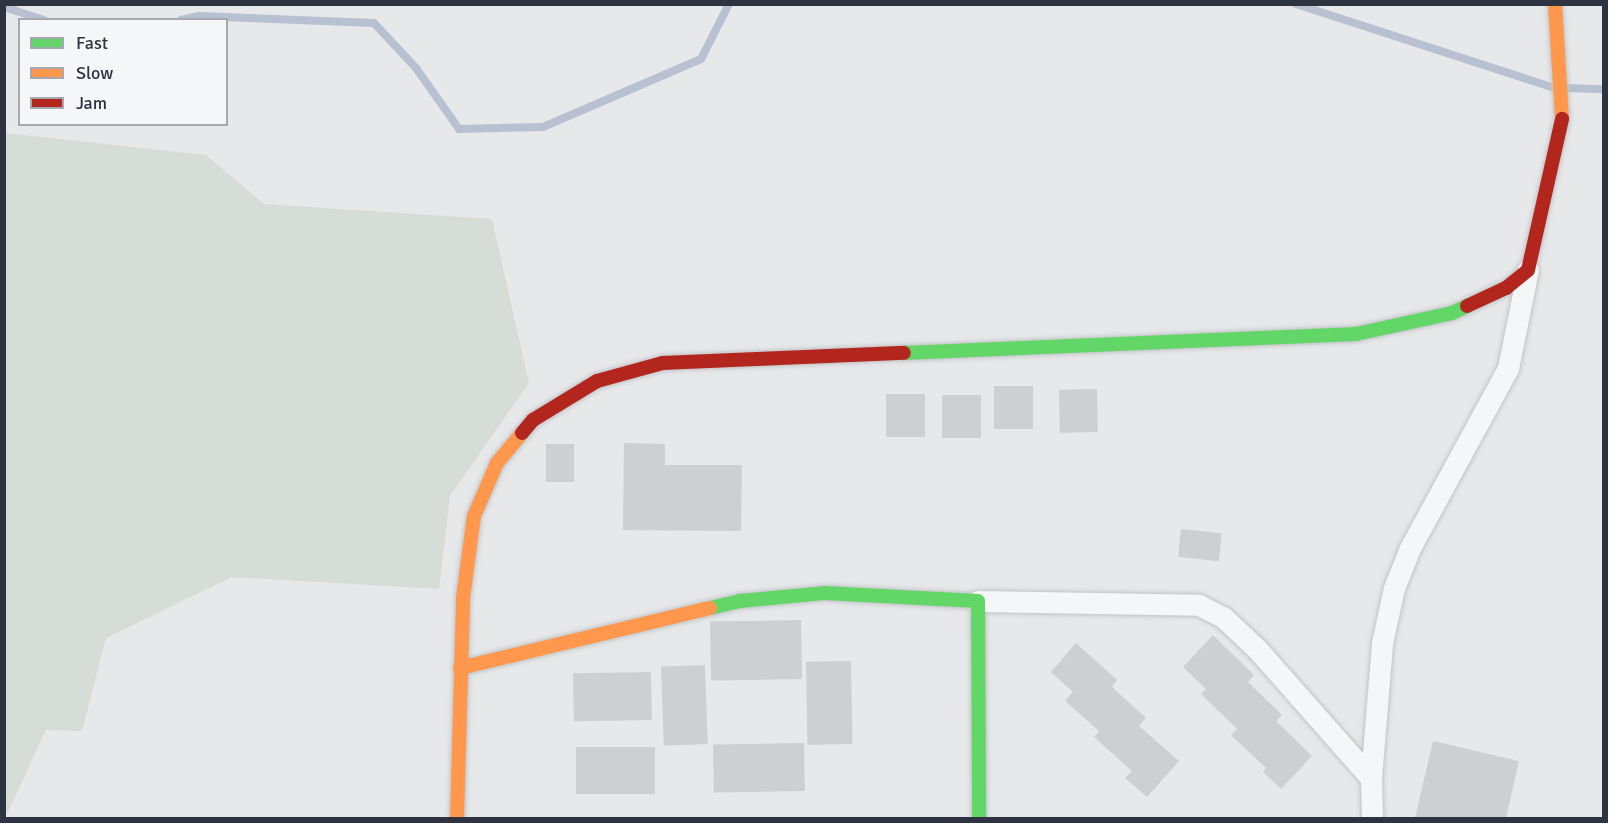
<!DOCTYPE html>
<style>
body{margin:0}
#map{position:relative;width:1608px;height:823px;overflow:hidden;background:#e6e8ea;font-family:Signika,sans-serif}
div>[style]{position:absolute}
.green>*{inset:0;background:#d6ddd7}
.stream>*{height:8px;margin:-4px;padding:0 4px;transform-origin:4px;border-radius:4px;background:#b8c1d2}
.building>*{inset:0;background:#cdcfd2;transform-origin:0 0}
.roads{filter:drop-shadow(0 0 2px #c3c4c7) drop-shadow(0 0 2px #c3c4c7)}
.street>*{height:21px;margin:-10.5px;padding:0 10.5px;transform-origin:10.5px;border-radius:10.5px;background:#f5f6f7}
.fast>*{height:14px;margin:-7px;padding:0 7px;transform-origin:7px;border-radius:7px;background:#63d668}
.slow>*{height:14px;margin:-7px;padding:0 7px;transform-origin:7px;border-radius:7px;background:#ff974d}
.jam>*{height:14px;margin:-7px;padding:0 7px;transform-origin:7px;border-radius:7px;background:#b3261e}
span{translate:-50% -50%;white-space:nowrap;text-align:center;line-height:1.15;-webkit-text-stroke:6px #f5f6f8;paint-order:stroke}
.frame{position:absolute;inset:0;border:6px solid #2e3342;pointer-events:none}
.legend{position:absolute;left:18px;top:18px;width:210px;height:108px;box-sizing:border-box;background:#f5f6f8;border:2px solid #a5a8af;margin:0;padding:8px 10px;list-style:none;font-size:18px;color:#2e3342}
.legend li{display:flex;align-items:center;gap:12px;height:30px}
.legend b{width:30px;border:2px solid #a5a8af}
</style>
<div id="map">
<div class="green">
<div style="clip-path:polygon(5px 133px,206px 155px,264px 204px,492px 219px,529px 383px,450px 496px,439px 589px,232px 577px,106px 638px,82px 731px,46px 730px,5px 818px)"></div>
</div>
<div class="stream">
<div style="left:1296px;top:4px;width:271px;rotate:18deg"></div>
<div style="left:4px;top:7px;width:42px;rotate:18deg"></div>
<div style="left:181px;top:20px;width:18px;rotate:-13deg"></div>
<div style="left:199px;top:16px;width:175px;rotate:2.3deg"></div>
<div style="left:374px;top:23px;width:62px;rotate:47deg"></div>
<div style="left:416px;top:68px;width:75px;rotate:54.8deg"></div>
<div style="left:459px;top:129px;width:84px;rotate:-1.4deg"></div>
<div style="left:543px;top:127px;width:172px;rotate:-23.3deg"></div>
<div style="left:701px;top:59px;width:62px;rotate:-63deg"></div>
<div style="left:1566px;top:88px;width:38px;rotate:2deg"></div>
</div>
<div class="building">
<div style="left:1033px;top:386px;width:43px;height:39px;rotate:90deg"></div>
<div style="left:1097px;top:389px;width:43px;height:38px;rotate:89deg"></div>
<div style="left:925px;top:394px;width:43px;height:39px;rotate:90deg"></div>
<div style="left:942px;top:395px;width:39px;height:43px"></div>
<div style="clip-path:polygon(624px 443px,665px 444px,665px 465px,742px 465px,741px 531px,623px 530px)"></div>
<div style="left:546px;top:444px;width:28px;height:38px"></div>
<div style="left:1181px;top:529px;width:41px;height:28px;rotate:6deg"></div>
<div style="left:801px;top:620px;width:59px;height:91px;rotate:89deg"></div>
<div style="clip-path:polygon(1213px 635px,1254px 675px,1248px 682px,1282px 715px,1276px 721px,1312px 756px,1281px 789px,1263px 772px,1266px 768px,1231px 735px,1237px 729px,1201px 694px,1206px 689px,1183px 667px)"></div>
<div style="clip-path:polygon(1076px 643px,1117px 680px,1112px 687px,1146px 718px,1139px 726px,1179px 761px,1147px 797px,1125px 778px,1132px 771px,1094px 737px,1099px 731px,1065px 701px,1073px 692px,1051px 672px)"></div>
<div style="left:851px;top:661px;width:83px;height:45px;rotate:89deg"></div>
<div style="left:705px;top:665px;width:79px;height:44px;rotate:88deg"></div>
<div style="left:651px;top:672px;width:48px;height:78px;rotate:89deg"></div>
<div style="clip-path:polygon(1433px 741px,1519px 761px,1506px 818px,1415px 818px)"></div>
<div style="left:804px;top:743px;width:48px;height:91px;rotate:89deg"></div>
<div style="left:655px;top:747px;width:47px;height:79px;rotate:90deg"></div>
</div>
<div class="roads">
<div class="street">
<div style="left:978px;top:601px;width:221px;rotate:1deg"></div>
<div style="left:1199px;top:605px;width:27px;rotate:27deg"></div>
<div style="left:1223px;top:617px;width:48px;rotate:43.3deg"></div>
<div style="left:1258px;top:650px;width:171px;rotate:48.6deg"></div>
<div style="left:1372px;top:818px;width:40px;rotate:-91.4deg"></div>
<div style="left:1371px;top:778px;width:135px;rotate:-85.3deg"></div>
<div style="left:1382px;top:643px;width:56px;rotate:-77.7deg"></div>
<div style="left:1394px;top:588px;width:43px;rotate:-68.2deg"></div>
<div style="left:1410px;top:548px;width:205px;rotate:-61.4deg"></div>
<div style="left:1508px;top:368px;width:100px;rotate:-78.5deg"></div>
</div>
<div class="fast">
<div style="left:904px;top:353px;width:452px;rotate:-2.4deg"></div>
<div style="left:1356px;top:334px;width:98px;rotate:-12.3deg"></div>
<div style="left:1452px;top:313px;width:17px;rotate:-25deg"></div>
<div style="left:710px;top:608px;width:31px;rotate:-13deg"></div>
<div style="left:740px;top:601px;width:84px;rotate:-5.4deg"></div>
<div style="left:824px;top:593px;width:154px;rotate:3deg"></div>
<div style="left:978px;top:601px;width:217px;rotate:89.7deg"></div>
</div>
<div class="slow">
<div style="left:1555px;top:4px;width:115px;rotate:86.5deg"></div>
<div style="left:460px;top:668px;width:257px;rotate:-13.5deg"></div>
<div style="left:457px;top:818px;width:220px;rotate:-88.4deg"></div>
<div style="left:463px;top:598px;width:83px;rotate:-82.4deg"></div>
<div style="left:474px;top:516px;width:58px;rotate:-66.5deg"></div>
<div style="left:497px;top:463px;width:39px;rotate:-50deg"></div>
</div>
<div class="jam">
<div style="left:1467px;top:306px;width:43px;rotate:-24.8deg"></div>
<div style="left:1506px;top:288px;width:28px;rotate:-39deg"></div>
<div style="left:1528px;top:270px;width:155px;rotate:-77.3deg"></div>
<div style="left:522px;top:433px;width:17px;rotate:-50deg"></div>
<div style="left:533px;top:420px;width:75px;rotate:-31.4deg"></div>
<div style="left:597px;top:381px;width:68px;rotate:-15.3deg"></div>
<div style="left:663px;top:363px;width:241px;rotate:-2.4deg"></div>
</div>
</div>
<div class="frame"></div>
<ul class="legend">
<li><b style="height:8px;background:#63d668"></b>Fast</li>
<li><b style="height:8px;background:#ff974d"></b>Slow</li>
<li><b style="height:8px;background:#b3261e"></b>Jam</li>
</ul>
</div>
